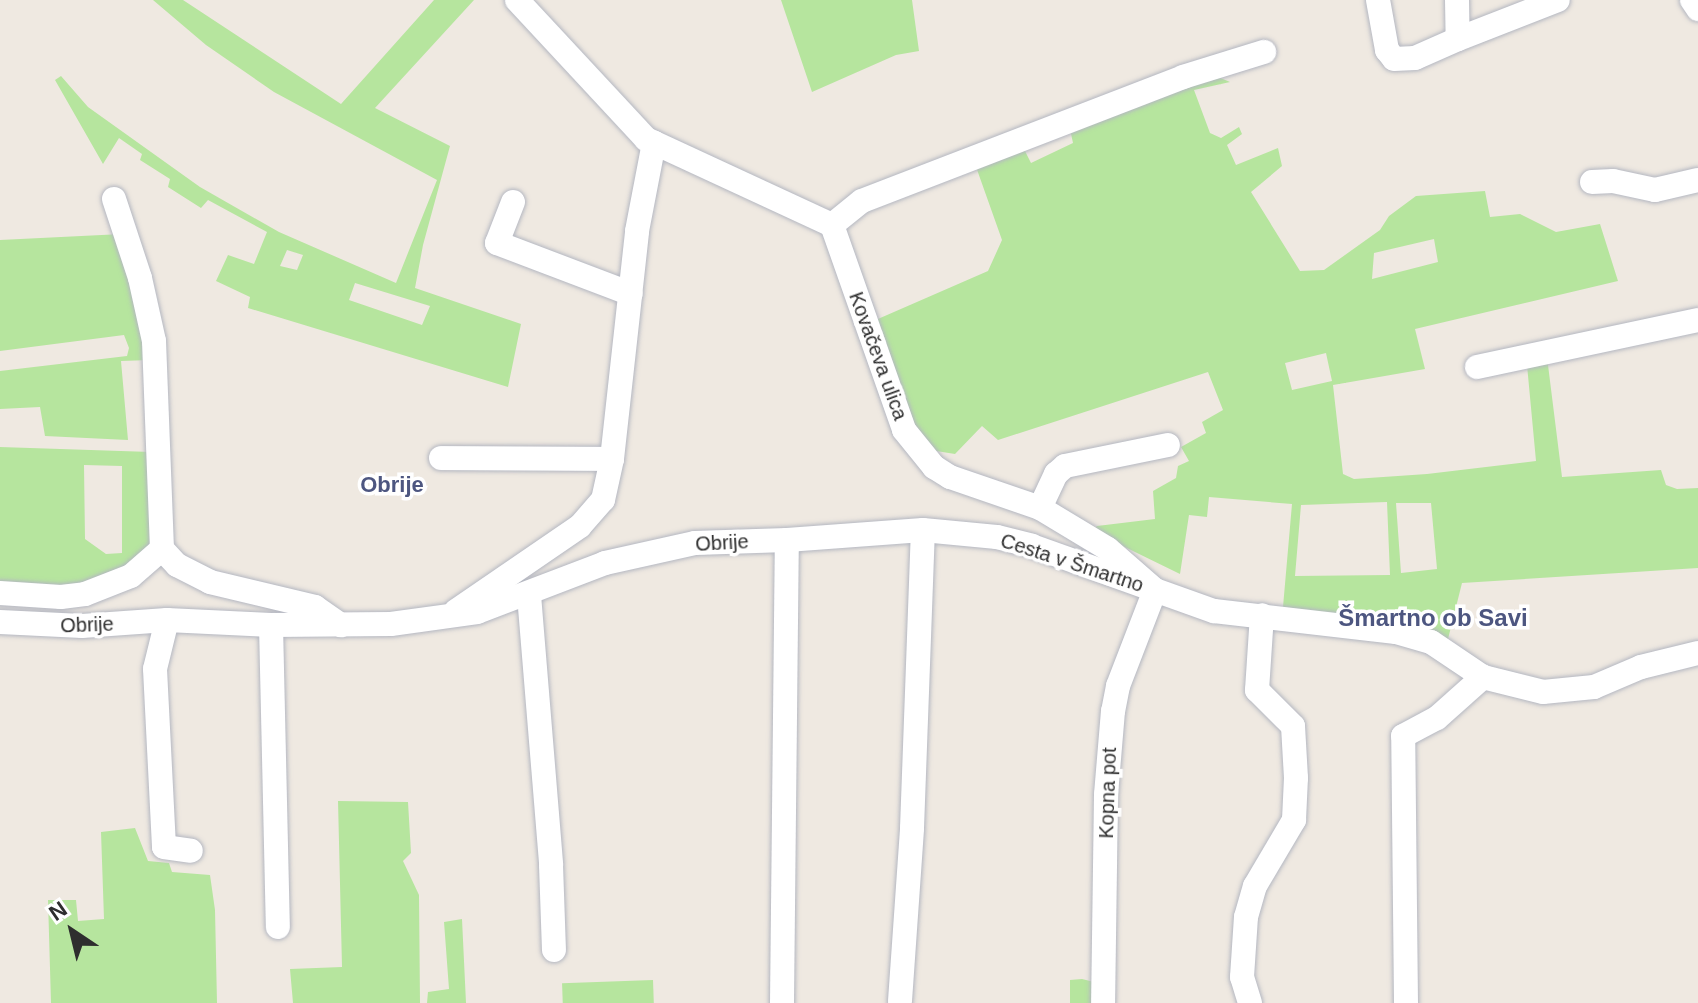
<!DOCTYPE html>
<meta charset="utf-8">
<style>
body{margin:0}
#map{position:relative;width:1698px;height:1003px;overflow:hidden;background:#efe9e1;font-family:Arial,sans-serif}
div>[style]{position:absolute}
.green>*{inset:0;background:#b6e59e;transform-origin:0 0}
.roads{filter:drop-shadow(0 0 2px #b4b7c1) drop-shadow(0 0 2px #b4b7c1)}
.minor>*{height:24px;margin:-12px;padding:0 12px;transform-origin:12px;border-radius:12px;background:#fff}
span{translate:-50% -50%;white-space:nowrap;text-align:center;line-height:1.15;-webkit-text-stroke:7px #fff;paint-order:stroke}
.street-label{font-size:20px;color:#2e2e2e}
.neighbourhood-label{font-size:22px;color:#4d5680;font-weight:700}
.quarter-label{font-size:24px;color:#4d5680;font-weight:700}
.north{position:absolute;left:32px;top:891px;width:80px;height:80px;-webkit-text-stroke:6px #fff;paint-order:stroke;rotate:325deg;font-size:22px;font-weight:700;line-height:32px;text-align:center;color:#2e2e2e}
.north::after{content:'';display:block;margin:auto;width:28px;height:36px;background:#2e2e2e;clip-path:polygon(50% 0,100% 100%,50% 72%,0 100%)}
</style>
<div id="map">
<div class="green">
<div style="clip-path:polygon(evenodd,153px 0,183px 0,341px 104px,434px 0,474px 0,375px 108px,450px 146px,423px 245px,415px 288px,521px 324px,508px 387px,248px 308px,250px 297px,216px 281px,228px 255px,254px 264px,267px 232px,208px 200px,201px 208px,168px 187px,170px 179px,140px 160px,142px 154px,119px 138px,103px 164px,55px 80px,61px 76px,88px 107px,200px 187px,279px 232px,396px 283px,437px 180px,274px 92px,206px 45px,153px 0,287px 250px,303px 255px,297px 270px,280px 266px,287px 250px,153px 0,355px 283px,430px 306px,422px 325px,349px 300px,355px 283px)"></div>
<div style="clip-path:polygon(781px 0,912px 0,919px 51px,896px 55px,812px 92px)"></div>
<div style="clip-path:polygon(evenodd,1218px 77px,1230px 82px,1194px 90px,1210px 133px,1221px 138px,1239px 127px,1242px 134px,1227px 145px,1236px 165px,1278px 148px,1282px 166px,1251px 192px,1300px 271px,1324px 270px,1380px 230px,1389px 216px,1416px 196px,1485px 191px,1490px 217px,1520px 214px,1556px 232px,1600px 224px,1618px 281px,1415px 329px,1425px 369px,1333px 385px,1343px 474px,1354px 479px,1427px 474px,1536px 461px,1527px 365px,1547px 357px,1562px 477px,1661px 470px,1666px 485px,1677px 489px,1698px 488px,1698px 568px,1462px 583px,1447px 643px,1407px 624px,1283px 607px,1292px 504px,1209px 497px,1207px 517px,1189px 515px,1180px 574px,1092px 531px,1097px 526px,1155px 519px,1153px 491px,1176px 478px,1178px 466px,1189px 461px,1181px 447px,1206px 433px,1202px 422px,1223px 410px,1208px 372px,998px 440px,982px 426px,955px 454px,930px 450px,916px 434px,871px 322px,988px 271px,1002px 240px,975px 164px,1024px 149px,1031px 163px,1073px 143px,1070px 129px,1218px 77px,1434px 239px,1438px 262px,1372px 279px,1374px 253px,1434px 239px,1218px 77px,1326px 353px,1332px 381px,1292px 390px,1285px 363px,1326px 353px,1218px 77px,1387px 502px,1390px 575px,1295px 576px,1301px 505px,1387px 502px,1218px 77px,1396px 503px,1431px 503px,1437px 569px,1401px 573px,1396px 503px)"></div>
<div style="clip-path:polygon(122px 234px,150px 360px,121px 361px,128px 440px,45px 436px,40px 407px,0 409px,0 371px,127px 356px,129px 348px,124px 335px,0 351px,0 240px)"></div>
<div style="clip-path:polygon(evenodd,0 447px,151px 452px,151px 540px,142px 558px,111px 582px,0 589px,0 447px,84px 465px,122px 466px,122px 553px,106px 554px,85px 539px,84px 465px)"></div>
<div style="clip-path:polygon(338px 801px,408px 802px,411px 853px,403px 861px,419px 895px,420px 1003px,293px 1003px,290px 969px,342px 967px)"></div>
<div style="clip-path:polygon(135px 828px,148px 861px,169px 863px,172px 872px,210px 875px,215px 910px,217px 1003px,51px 1003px,48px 900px,76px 900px,78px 921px,104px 919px,101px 832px)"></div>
<div style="clip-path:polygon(462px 919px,466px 1003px,427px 1003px,428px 992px,449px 989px,444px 922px)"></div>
<div style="clip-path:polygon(1082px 979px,1094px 982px,1093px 1003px,1070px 1003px,1070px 980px)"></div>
<div style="left:653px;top:980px;width:23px;height:91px;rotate:88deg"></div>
</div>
<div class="roads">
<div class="minor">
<div style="left:517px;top:0;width:190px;rotate:47.1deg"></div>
<div style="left:646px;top:139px;width:205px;rotate:24.8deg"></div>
<div style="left:832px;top:225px;width:217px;rotate:70.6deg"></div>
<div style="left:904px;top:430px;width:48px;rotate:51deg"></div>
<div style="left:934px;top:467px;width:19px;rotate:32deg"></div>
<div style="left:950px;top:477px;width:95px;rotate:19deg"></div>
<div style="left:1040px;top:508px;width:79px;rotate:31.1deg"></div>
<div style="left:1108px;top:549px;width:62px;rotate:41.1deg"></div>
<div style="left:1155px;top:590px;width:103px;rotate:111.1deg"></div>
<div style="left:1118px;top:686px;width:25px;rotate:101deg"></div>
<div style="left:1113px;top:711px;width:84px;rotate:94.8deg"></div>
<div style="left:1106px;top:795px;width:208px;rotate:90.8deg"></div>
<div style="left:1378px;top:0;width:51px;rotate:79.8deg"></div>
<div style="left:1387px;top:50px;width:11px;rotate:52deg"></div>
<div style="left:1394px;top:59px;width:21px;rotate:-3deg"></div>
<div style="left:1415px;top:58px;width:47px;rotate:-23.8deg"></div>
<div style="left:1457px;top:0;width:39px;rotate:89deg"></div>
<div style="left:1458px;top:39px;width:107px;rotate:-21.3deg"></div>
<div style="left:1692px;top:0;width:11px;rotate:56deg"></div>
<div style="left:1592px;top:182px;width:21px;rotate:-3deg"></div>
<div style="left:1613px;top:181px;width:43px;rotate:12.1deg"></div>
<div style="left:1655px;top:190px;width:44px;rotate:-13.1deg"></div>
<div style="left:114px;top:199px;width:83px;rotate:71.8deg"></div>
<div style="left:140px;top:278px;width:65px;rotate:77.5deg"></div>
<div style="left:154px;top:341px;width:208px;rotate:87.8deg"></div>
<div style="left:162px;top:549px;width:22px;rotate:47deg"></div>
<div style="left:177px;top:565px;width:37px;rotate:27deg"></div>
<div style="left:210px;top:582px;width:108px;rotate:13.4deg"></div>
<div style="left:315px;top:607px;width:32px;rotate:35deg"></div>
<div style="left:513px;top:202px;width:44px;rotate:111.3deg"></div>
<div style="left:497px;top:243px;width:143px;rotate:20.8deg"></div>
<div style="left:832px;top:225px;width:38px;rotate:-39deg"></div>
<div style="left:862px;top:201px;width:344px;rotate:-21.1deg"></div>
<div style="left:1183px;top:77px;width:85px;rotate:-17.2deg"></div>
<div style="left:1477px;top:367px;width:226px;rotate:-12deg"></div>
<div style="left:441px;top:458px;width:171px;rotate:0.3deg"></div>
<div style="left:1040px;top:508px;width:38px;rotate:-65deg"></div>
<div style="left:1056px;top:474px;width:12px;rotate:-42deg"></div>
<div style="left:1065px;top:466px;width:105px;rotate:-11.5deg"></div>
<div style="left:0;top:593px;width:61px;rotate:3.8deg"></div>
<div style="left:61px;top:597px;width:24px;rotate:-7deg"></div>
<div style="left:85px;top:594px;width:49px;rotate:-21.4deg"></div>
<div style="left:131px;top:576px;width:41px;rotate:-41.1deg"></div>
<div style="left:529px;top:595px;width:271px;rotate:85.3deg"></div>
<div style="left:551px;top:865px;width:85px;rotate:88deg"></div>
<div style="left:456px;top:611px;width:150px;rotate:-34.4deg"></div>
<div style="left:580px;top:526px;width:35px;rotate:-49deg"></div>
<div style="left:603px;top:500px;width:42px;rotate:-77.6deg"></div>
<div style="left:612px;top:459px;width:229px;rotate:-83.7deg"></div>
<div style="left:637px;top:231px;width:90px;rotate:-79.1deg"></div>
<div style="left:167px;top:620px;width:50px;rotate:103.8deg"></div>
<div style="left:155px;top:669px;width:178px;rotate:87.1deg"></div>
<div style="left:164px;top:847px;width:27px;rotate:8deg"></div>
<div style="left:0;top:622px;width:82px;rotate:2.8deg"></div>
<div style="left:82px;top:626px;width:85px;rotate:-4deg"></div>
<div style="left:167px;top:620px;width:104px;rotate:2.8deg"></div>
<div style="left:271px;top:625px;width:120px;rotate:-0.5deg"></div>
<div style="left:391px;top:624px;width:87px;rotate:-7.9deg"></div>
<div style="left:477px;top:612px;width:137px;rotate:-20.9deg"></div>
<div style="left:605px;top:563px;width:92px;rotate:-12.5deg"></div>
<div style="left:695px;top:543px;width:92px;rotate:-1.9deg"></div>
<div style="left:787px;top:540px;width:136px;rotate:-4.2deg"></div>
<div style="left:923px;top:530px;width:74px;rotate:5.4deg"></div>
<div style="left:997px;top:537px;width:36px;rotate:14deg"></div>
<div style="left:1032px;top:546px;width:193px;rotate:19.7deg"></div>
<div style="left:1214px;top:611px;width:183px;rotate:6.6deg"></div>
<div style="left:1396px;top:632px;width:36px;rotate:16deg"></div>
<div style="left:1431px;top:642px;width:63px;rotate:33.9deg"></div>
<div style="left:1483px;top:677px;width:62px;rotate:14deg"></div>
<div style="left:1543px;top:692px;width:51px;rotate:-5.6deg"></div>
<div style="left:1594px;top:687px;width:51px;rotate:-23.1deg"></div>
<div style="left:1641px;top:667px;width:59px;rotate:-13.8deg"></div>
<div style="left:271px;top:625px;width:302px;rotate:88.7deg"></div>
<div style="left:900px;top:1001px;width:173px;rotate:-86deg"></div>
<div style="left:912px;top:828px;width:298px;rotate:-87.9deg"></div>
<div style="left:782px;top:1003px;width:463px;rotate:-89.4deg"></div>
<div style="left:1250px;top:1003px;width:27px;rotate:-107deg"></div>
<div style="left:1242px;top:977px;width:60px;rotate:-86.2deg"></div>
<div style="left:1246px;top:917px;width:32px;rotate:-74deg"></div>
<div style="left:1255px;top:886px;width:77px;rotate:-59.4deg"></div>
<div style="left:1294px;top:820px;width:42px;rotate:-87.3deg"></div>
<div style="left:1296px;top:778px;width:52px;rotate:-93.3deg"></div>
<div style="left:1293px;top:726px;width:51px;rotate:-135deg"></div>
<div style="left:1257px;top:690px;width:75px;rotate:-86.2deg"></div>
<div style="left:1406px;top:1003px;width:267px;rotate:-90.6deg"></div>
<div style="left:1403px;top:736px;width:38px;rotate:-28deg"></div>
<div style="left:1437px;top:718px;width:62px;rotate:-41.7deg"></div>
</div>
</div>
<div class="street-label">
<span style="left:878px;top:356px;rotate:70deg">Kovačeva ulica</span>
<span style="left:722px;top:543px;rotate:-3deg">Obrije</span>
<span style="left:1072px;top:563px;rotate:18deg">Cesta v Šmartno</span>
<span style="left:87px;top:625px;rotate:-2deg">Obrije</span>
<span style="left:1108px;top:793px;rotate:-88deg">Kopna pot</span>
</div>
<div class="neighbourhood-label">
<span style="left:392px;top:485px">Obrije</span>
</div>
<div class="quarter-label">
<span style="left:1433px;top:618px">Šmartno ob Savi</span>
</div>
<div class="north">N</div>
</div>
